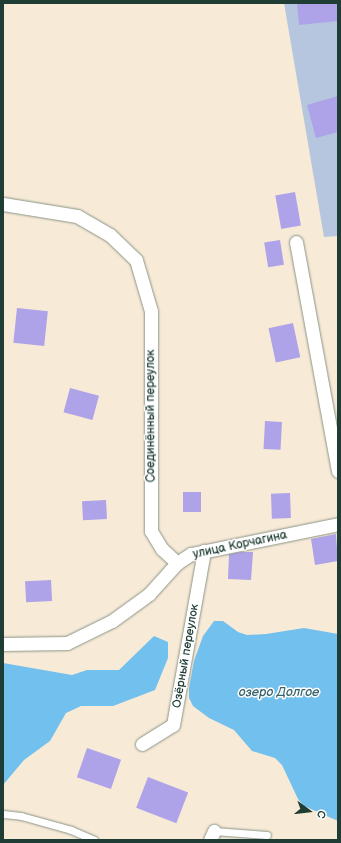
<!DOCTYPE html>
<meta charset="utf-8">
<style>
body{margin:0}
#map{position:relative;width:341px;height:843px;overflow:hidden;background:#f7ead7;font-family:"Balsamiq Sans",sans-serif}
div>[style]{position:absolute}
.industrial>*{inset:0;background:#b5c6de}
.water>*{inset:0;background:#72c0ed}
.building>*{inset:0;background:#aea2e9;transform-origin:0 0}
.roads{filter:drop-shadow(0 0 1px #8b9486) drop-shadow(0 0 1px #8b9486)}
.lane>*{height:7px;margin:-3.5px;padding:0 3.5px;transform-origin:3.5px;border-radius:3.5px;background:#fff}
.street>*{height:13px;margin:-6.5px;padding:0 6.5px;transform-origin:6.5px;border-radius:6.5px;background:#fff}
span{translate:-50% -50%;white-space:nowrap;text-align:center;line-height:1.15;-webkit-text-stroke:3px #fff;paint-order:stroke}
.street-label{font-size:12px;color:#1f3d34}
.water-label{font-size:13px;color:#38646c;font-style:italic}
.frame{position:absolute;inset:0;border:4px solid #1f3d34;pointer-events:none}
.north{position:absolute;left:289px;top:791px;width:40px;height:40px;-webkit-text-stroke:3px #fff;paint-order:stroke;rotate:105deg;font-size:11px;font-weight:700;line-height:16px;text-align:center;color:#1f3d34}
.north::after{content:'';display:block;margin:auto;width:14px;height:18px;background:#1f3d34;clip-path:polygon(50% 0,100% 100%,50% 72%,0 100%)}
</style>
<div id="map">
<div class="industrial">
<div style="clip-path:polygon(284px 3px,338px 3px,338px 236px,324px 237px)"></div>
</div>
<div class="water">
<div style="clip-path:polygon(214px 621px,223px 621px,238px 632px,247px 635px,266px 634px,304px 628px,338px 634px,338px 821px,304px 806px,298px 799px,282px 765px,275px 758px,252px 751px,234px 730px,209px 718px,193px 706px,189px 698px,189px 688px,194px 661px,203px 636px)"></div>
<div style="clip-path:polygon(154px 636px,168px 642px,168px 658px,155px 690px,113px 706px,81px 706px,66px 713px,50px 741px,24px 760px,3px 785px,3px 663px,72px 675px,87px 670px,119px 670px)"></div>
</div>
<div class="building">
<div style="clip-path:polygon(297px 3px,338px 3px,338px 21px,299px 25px)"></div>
<div style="clip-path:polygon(338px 96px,338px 132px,316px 138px,307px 105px)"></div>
<div style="left:295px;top:192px;width:34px;height:20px;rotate:80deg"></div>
<div style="left:280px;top:240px;width:25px;height:16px;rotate:81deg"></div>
<div style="left:17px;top:308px;width:31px;height:35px;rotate:6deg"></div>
<div style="left:293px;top:323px;width:35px;height:25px;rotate:78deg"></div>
<div style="left:70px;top:388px;width:30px;height:25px;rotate:15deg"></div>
<div style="left:265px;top:421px;width:17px;height:28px;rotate:3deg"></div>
<div style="left:183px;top:492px;width:18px;height:20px"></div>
<div style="left:290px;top:493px;width:25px;height:19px;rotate:88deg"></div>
<div style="left:106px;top:500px;width:19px;height:24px;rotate:87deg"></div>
<div style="clip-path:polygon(336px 534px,338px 561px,315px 565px,311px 539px)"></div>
<div style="clip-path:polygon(241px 552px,253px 552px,251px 580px,228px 579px,229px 554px)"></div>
<div style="left:51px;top:580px;width:21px;height:26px;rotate:87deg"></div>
<div style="left:87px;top:748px;width:36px;height:31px;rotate:19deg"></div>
<div style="left:148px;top:777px;width:43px;height:33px;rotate:21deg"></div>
</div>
<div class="roads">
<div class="lane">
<div style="left:3px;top:814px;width:18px;rotate:6deg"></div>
<div style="left:21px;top:816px;width:52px;rotate:15.6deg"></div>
<div style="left:71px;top:830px;width:25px;rotate:23deg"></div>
<div style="left:214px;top:831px;width:53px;rotate:4.3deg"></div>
</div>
<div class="street">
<div style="left:3px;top:204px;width:75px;rotate:9.2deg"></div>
<div style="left:77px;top:216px;width:38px;rotate:30deg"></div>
<div style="left:110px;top:235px;width:36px;rotate:44deg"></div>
<div style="left:136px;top:260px;width:53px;rotate:73.6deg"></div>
<div style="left:151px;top:311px;width:220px;rotate:90deg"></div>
<div style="left:151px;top:531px;width:21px;rotate:59deg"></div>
<div style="left:162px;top:549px;width:21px;rotate:43deg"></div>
<div style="left:296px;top:242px;width:233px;rotate:79.6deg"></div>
<div style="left:3px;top:644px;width:64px;rotate:-0.9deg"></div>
<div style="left:67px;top:643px;width:50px;rotate:-26.1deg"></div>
<div style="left:112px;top:621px;width:46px;rotate:-36.1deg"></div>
<div style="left:149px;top:594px;width:42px;rotate:-47.9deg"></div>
<div style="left:177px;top:563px;width:17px;rotate:-33deg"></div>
<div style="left:191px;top:554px;width:150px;rotate:-11.5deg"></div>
<div style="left:142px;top:744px;width:36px;rotate:-32deg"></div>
<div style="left:173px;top:725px;width:177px;rotate:-79.9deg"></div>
<div style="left:210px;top:840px;width:10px;rotate:-66deg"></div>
</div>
</div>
<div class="street-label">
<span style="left:151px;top:416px;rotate:-90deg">Соединённый переулок</span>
<span style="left:240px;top:545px;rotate:-12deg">улица Корчагина</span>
<span style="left:186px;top:656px;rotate:-80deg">Озёрный переулок</span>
</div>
<div class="water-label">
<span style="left:279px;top:692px">озеро Долгое</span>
</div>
<div class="frame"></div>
<div class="north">С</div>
</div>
